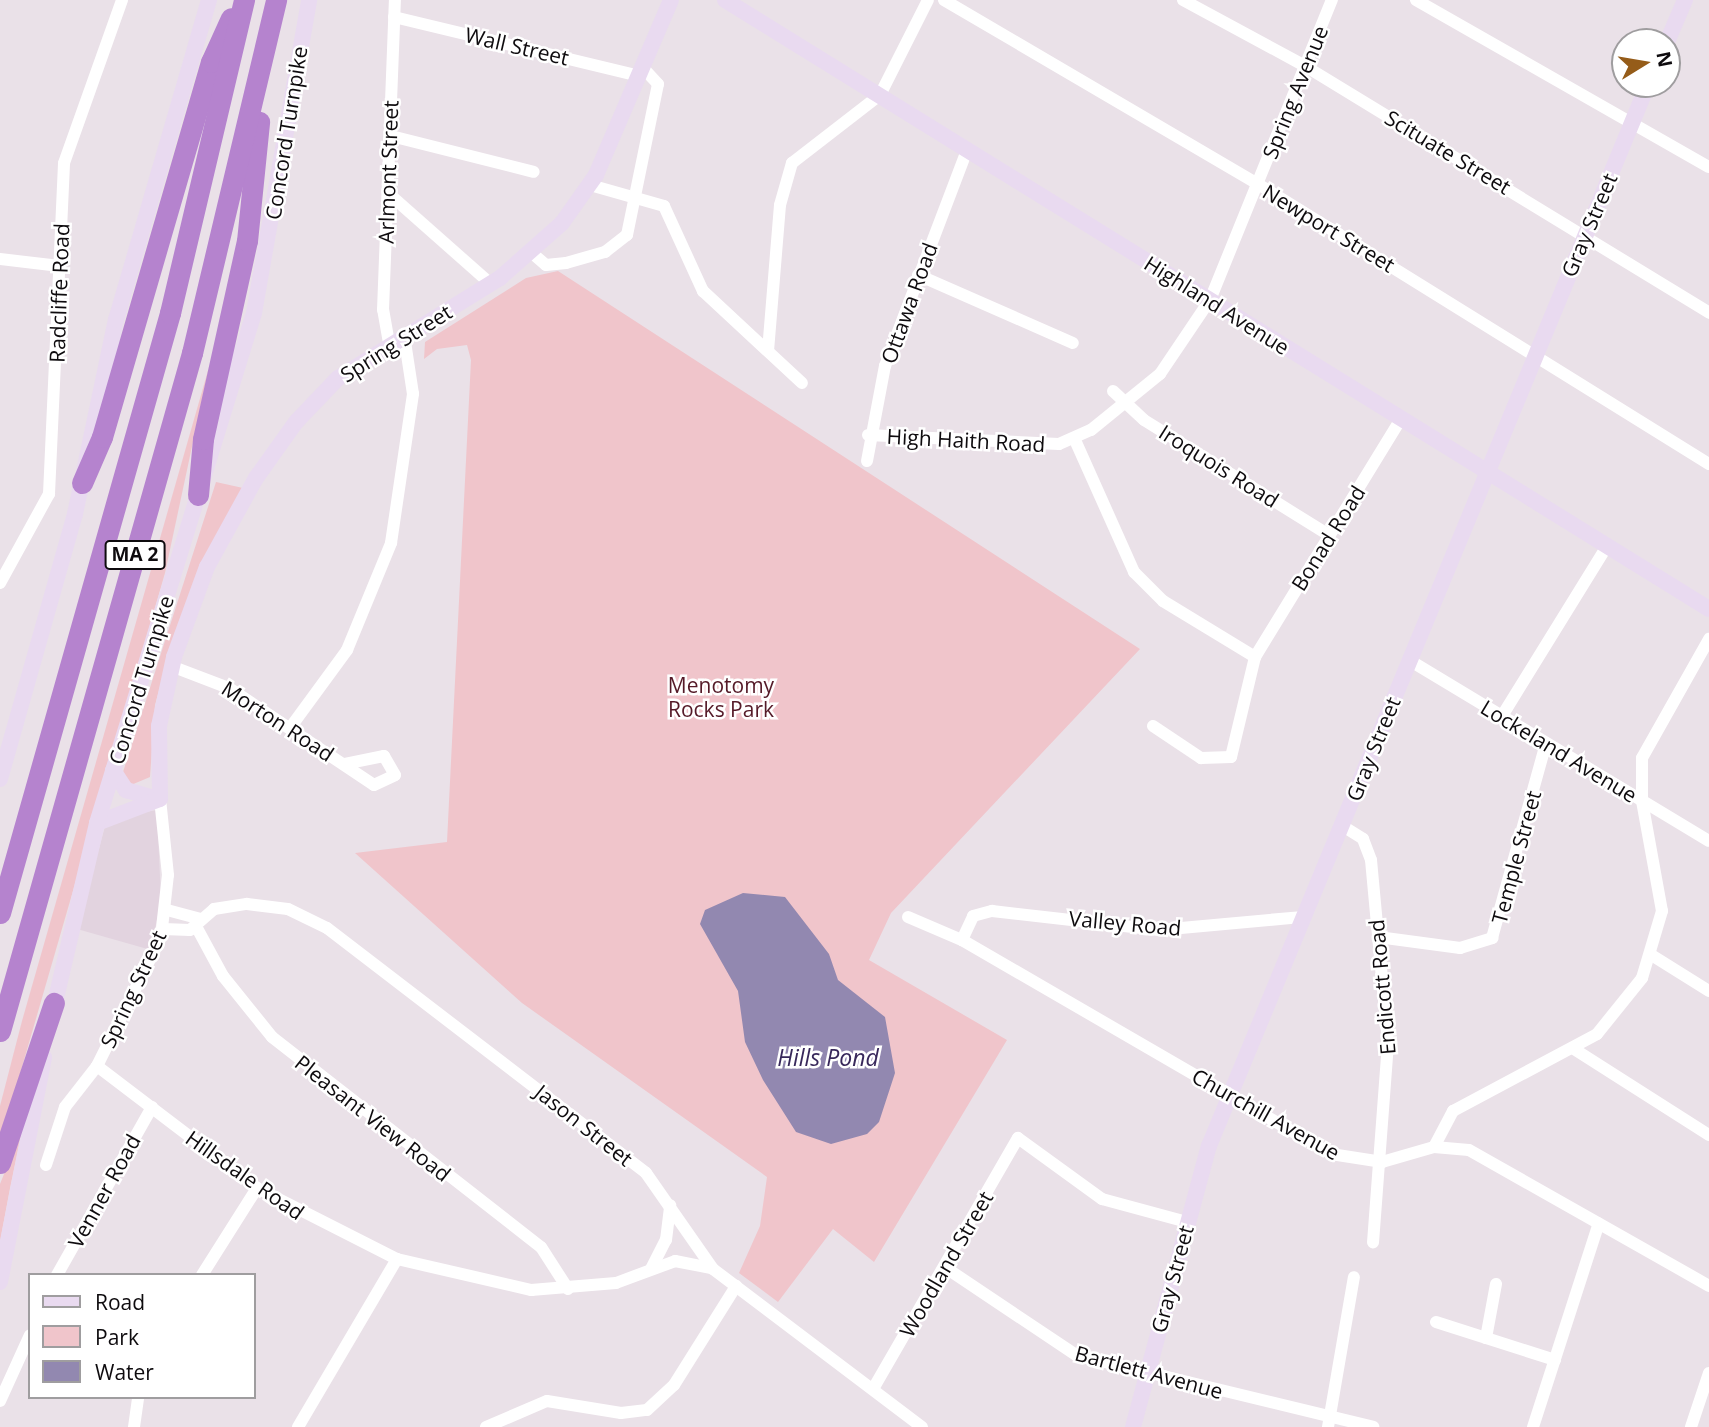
<!DOCTYPE html>
<style>
body{margin:0}
#map{position:relative;width:1709px;height:1427px;overflow:hidden;background:#eae1e8;font-family:"Open Sans",sans-serif}
div>[style]{position:absolute}
.built>*{inset:0;background:#e2d3df}
.green>*{inset:0;background:#f0c5cb}
.water>*{inset:0;background:#9288b0}
.street>*{height:12px;margin:-6px;padding:0 6px;transform-origin:6px;border-radius:6px;background:#fff}
.secondary>*{height:16px;margin:-8px;padding:0 8px;transform-origin:8px;border-radius:8px;background:#e9daf0}
.highway>*{height:21px;margin:-10.5px;padding:0 10.5px;transform-origin:10.5px;border-radius:10.5px;background:#b583ce}
span{translate:-50% -50%;white-space:nowrap;text-align:center;line-height:1.15;-webkit-text-stroke:5px #fff;paint-order:stroke}
.shield-label span{padding:2px 5px;background:#fff;border:2px solid;border-radius:5px;-webkit-text-stroke-width:0}
.shield-label{font-size:19px;color:#0e0b0e;font-weight:700}
.street-label{font-size:21px;color:#0e0b0e}
.park-label{font-size:21px;color:#551a28}
.water-label{font-size:23px;color:#38285b;font-style:italic}
.legend{position:absolute;left:28px;top:1273px;width:228px;height:126px;box-sizing:border-box;background:#fff;border:2px solid #9f9d9f;margin:0;padding:9px 12px;list-style:none;font-size:21px;color:#0e0b0e}
.legend li{display:flex;align-items:center;gap:14px;height:35px}
.legend b{width:35px;border:2px solid #9f9d9f}
.north{position:absolute;left:1611px;top:28px;width:70px;height:70px;box-sizing:border-box;background:#fff;border:2px solid #9f9d9f;border-radius:50%;rotate:79deg;font-size:19px;font-weight:700;line-height:28px;text-align:center;color:#0e0b0e}
.north::after{content:'';display:block;margin:auto;width:24px;height:32px;background:#955c19;clip-path:polygon(50% 0,100% 100%,50% 72%,0 100%)}
</style>
<div id="map">
<div class="built">
<div style="clip-path:polygon(157px 810px,161px 899px,151px 950px,77px 929px,107px 819px)"></div>
</div>
<div class="green">
<div style="clip-path:polygon(558px 271px,1140px 649px,891px 913px,869px 960px,1007px 1040px,874px 1262px,833px 1229px,778px 1302px,739px 1273px,760px 1226px,767px 1177px,522px 1003px,355px 853px,447px 842px,471px 360px,467px 345px,437px 349px,424px 359px,425px 342px,526px 278px)"></div>
<div style="clip-path:polygon(209px 367px,165px 573px,0 1143px,0 1106px,22px 1021px)"></div>
<div style="clip-path:polygon(216px 482px,243px 488px,175px 632px,155px 705px,150px 777px,131px 785px,123px 772px)"></div>
<div style="clip-path:polygon(23px 1127px,10px 1188px,0 1242px,0 1184px)"></div>
</div>
<div class="water">
<div style="clip-path:polygon(743px 893px,785px 897px,829px 954px,838px 980px,885px 1017px,895px 1073px,879px 1122px,867px 1134px,831px 1144px,796px 1132px,763px 1080px,745px 1042px,738px 991px,700px 924px,705px 910px)"></div>
</div>
<div class="street">
<div style="left:944px;top:0;width:364px;rotate:30.4deg"></div>
<div style="left:1258px;top:184px;width:531px;rotate:31.83deg"></div>
<div style="left:1183px;top:0;width:139px;rotate:28.4deg"></div>
<div style="left:1305px;top:66px;width:474px;rotate:31.4deg"></div>
<div style="left:1416px;top:0;width:337px;rotate:29.7deg"></div>
<div style="left:394px;top:17px;width:253px;rotate:13.5deg"></div>
<div style="left:391px;top:136px;width:147px;rotate:14.1deg"></div>
<div style="left:590px;top:185px;width:77px;rotate:15.8deg"></div>
<div style="left:664px;top:206px;width:94px;rotate:65.4deg"></div>
<div style="left:703px;top:291px;width:135px;rotate:42.9deg"></div>
<div style="left:388px;top:193px;width:137px;rotate:41.5deg"></div>
<div style="left:532px;top:253px;width:18px;rotate:41deg"></div>
<div style="left:546px;top:265px;width:20px;rotate:-6deg"></div>
<div style="left:566px;top:263px;width:41px;rotate:-15.8deg"></div>
<div style="left:605px;top:252px;width:28px;rotate:-38deg"></div>
<div style="left:627px;top:235px;width:154px;rotate:-78.4deg"></div>
<div style="left:658px;top:84px;width:22px;rotate:-133deg"></div>
<div style="left:0;top:259px;width:60px;rotate:6.7deg"></div>
<div style="left:918px;top:275px;width:169px;rotate:23.7deg"></div>
<div style="left:389px;top:343px;width:34px;rotate:-100deg"></div>
<div style="left:383px;top:310px;width:310px;rotate:-87.8deg"></div>
<div style="left:768px;top:351px;width:146px;rotate:-85.3deg"></div>
<div style="left:780px;top:205px;width:44px;rotate:-74.1deg"></div>
<div style="left:792px;top:163px;width:111px;rotate:-37.7deg"></div>
<div style="left:880px;top:95px;width:106px;rotate:-63.2deg"></div>
<div style="left:1113px;top:391px;width:42px;rotate:43.1deg"></div>
<div style="left:1144px;top:420px;width:218px;rotate:31.9deg"></div>
<div style="left:868px;top:435px;width:191px;rotate:2.7deg"></div>
<div style="left:1059px;top:444px;width:35px;rotate:-24deg"></div>
<div style="left:1091px;top:430px;width:89px;rotate:-39.1deg"></div>
<div style="left:1160px;top:374px;width:89px;rotate:-56deg"></div>
<div style="left:1210px;top:300px;width:324px;rotate:-67.9deg"></div>
<div style="left:1075px;top:440px;width:145px;rotate:65.9deg"></div>
<div style="left:1134px;top:572px;width:41px;rotate:45deg"></div>
<div style="left:1163px;top:601px;width:108px;rotate:31.3deg"></div>
<div style="left:867px;top:461px;width:97px;rotate:-79.3deg"></div>
<div style="left:885px;top:366px;width:231px;rotate:-69.2deg"></div>
<div style="left:0;top:583px;width:102px;rotate:-61.2deg"></div>
<div style="left:49px;top:494px;width:331px;rotate:-87.4deg"></div>
<div style="left:64px;top:163px;width:173px;rotate:-70.4deg"></div>
<div style="left:1409px;top:660px;width:350px;rotate:31.1deg"></div>
<div style="left:171px;top:666px;width:62px;rotate:20.8deg"></div>
<div style="left:229px;top:688px;width:174px;rotate:33.8deg"></div>
<div style="left:374px;top:785px;width:23px;rotate:-25deg"></div>
<div style="left:395px;top:775px;width:22px;rotate:-120deg"></div>
<div style="left:384px;top:756px;width:41px;rotate:168.7deg"></div>
<div style="left:1502px;top:716px;width:200px;rotate:-58.3deg"></div>
<div style="left:1153px;top:726px;width:58px;rotate:33.7deg"></div>
<div style="left:1201px;top:758px;width:30px;rotate:-2deg"></div>
<div style="left:1231px;top:757px;width:103px;rotate:-76.5deg"></div>
<div style="left:1255px;top:657px;width:279px;rotate:-58.5deg"></div>
<div style="left:290px;top:728px;width:97px;rotate:-53.8deg"></div>
<div style="left:347px;top:650px;width:116px;rotate:-67.6deg"></div>
<div style="left:391px;top:543px;width:151px;rotate:-81.6deg"></div>
<div style="left:413px;top:394px;width:60px;rotate:-98.7deg"></div>
<div style="left:1341px;top:825px;width:26px;rotate:32deg"></div>
<div style="left:1363px;top:839px;width:22px;rotate:69deg"></div>
<div style="left:1371px;top:860px;width:184px;rotate:84.7deg"></div>
<div style="left:1388px;top:1043px;width:200px;rotate:94.3deg"></div>
<div style="left:167px;top:910px;width:35px;rotate:15deg"></div>
<div style="left:908px;top:917px;width:59px;rotate:23.1deg"></div>
<div style="left:962px;top:940px;width:427px;rotate:30.1deg"></div>
<div style="left:1331px;top:1154px;width:52px;rotate:8.9deg"></div>
<div style="left:1382px;top:1162px;width:54px;rotate:-16.1deg"></div>
<div style="left:1434px;top:1147px;width:35px;rotate:5deg"></div>
<div style="left:1469px;top:1150px;width:276px;rotate:29.5deg"></div>
<div style="left:197px;top:928px;width:55px;rotate:61.6deg"></div>
<div style="left:223px;top:976px;width:78px;rotate:51.2deg"></div>
<div style="left:272px;top:1037px;width:341px;rotate:38deg"></div>
<div style="left:541px;top:1247px;width:50px;rotate:57.3deg"></div>
<div style="left:163px;top:929px;width:27px;rotate:2deg"></div>
<div style="left:190px;top:930px;width:32px;rotate:-41deg"></div>
<div style="left:214px;top:909px;width:33px;rotate:-9deg"></div>
<div style="left:247px;top:904px;width:41px;rotate:7deg"></div>
<div style="left:288px;top:909px;width:43px;rotate:26deg"></div>
<div style="left:327px;top:928px;width:402px;rotate:37.5deg"></div>
<div style="left:646px;top:1173px;width:117px;rotate:55.1deg"></div>
<div style="left:713px;top:1269px;width:262px;rotate:37.1deg"></div>
<div style="left:1378px;top:937px;width:83px;rotate:7.6deg"></div>
<div style="left:1460px;top:948px;width:34px;rotate:-17deg"></div>
<div style="left:1492px;top:938px;width:202px;rotate:-74.5deg"></div>
<div style="left:962px;top:940px;width:26px;rotate:-65deg"></div>
<div style="left:973px;top:916px;width:20px;rotate:-15deg"></div>
<div style="left:992px;top:911px;width:168px;rotate:6.5deg"></div>
<div style="left:1159px;top:930px;width:145px;rotate:-5.2deg"></div>
<div style="left:1653px;top:956px;width:66px;rotate:32deg"></div>
<div style="left:1574px;top:1049px;width:160px;rotate:32.5deg"></div>
<div style="left:97px;top:1066px;width:201px;rotate:37.3deg"></div>
<div style="left:257px;top:1188px;width:157px;rotate:26.9deg"></div>
<div style="left:397px;top:1259px;width:138px;rotate:13deg"></div>
<div style="left:531px;top:1290px;width:85px;rotate:-4.7deg"></div>
<div style="left:616px;top:1283px;width:63px;rotate:-20.4deg"></div>
<div style="left:675px;top:1261px;width:37px;rotate:11deg"></div>
<div style="left:1434px;top:1147px;width:41px;rotate:-62.2deg"></div>
<div style="left:1453px;top:1111px;width:163px;rotate:-28.1deg"></div>
<div style="left:1597px;top:1034px;width:72px;rotate:-51.2deg"></div>
<div style="left:1642px;top:978px;width:70px;rotate:-73.4deg"></div>
<div style="left:1662px;top:911px;width:112px;rotate:-100.3deg"></div>
<div style="left:1642px;top:801px;width:43px;rotate:-90deg"></div>
<div style="left:1642px;top:758px;width:137px;rotate:-60.6deg"></div>
<div style="left:46px;top:1165px;width:61px;rotate:-71.9deg"></div>
<div style="left:65px;top:1107px;width:52px;rotate:-52deg"></div>
<div style="left:97px;top:1066px;width:144px;rotate:-63.6deg"></div>
<div style="left:161px;top:937px;width:62px;rotate:-83.6deg"></div>
<div style="left:168px;top:875px;width:76px;rotate:-96deg"></div>
<div style="left:946px;top:1268px;width:156px;rotate:33.8deg"></div>
<div style="left:1076px;top:1355px;width:306px;rotate:13.6deg"></div>
<div style="left:651px;top:1269px;width:33px;rotate:-63deg"></div>
<div style="left:666px;top:1240px;width:35px;rotate:-83deg"></div>
<div style="left:57px;top:1275px;width:193px;rotate:-60.5deg"></div>
<div style="left:202px;top:1275px;width:103px;rotate:-57.7deg"></div>
<div style="left:1436px;top:1322px;width:125px;rotate:17.7deg"></div>
<div style="left:1486px;top:1338px;width:55px;rotate:-79.5deg"></div>
<div style="left:873px;top:1389px;width:290px;rotate:-60deg"></div>
<div style="left:1018px;top:1138px;width:104px;rotate:36deg"></div>
<div style="left:1102px;top:1199px;width:88px;rotate:15.1deg"></div>
<div style="left:0;top:1401px;width:72px;rotate:-65.6deg"></div>
<div style="left:134px;top:1427px;width:30px;rotate:-82deg"></div>
<div style="left:298px;top:1427px;width:195px;rotate:-59.5deg"></div>
<div style="left:486px;top:1427px;width:66px;rotate:-23.1deg"></div>
<div style="left:547px;top:1401px;width:75px;rotate:9.2deg"></div>
<div style="left:621px;top:1413px;width:26px;rotate:-7deg"></div>
<div style="left:647px;top:1410px;width:37px;rotate:-43deg"></div>
<div style="left:674px;top:1385px;width:117px;rotate:-57.9deg"></div>
<div style="left:1328px;top:1427px;width:152px;rotate:-80.2deg"></div>
<div style="left:1533px;top:1427px;width:214px;rotate:-72.1deg"></div>
<div style="left:1691px;top:1427px;width:57px;rotate:-71.6deg"></div>
</div>
<div class="secondary">
<div style="left:725px;top:0;width:1157px;rotate:31.75deg"></div>
<div style="left:1667px;top:42px;width:46px;rotate:-66.8deg"></div>
<div style="left:113px;top:770px;width:24px;rotate:57deg"></div>
<div style="left:126px;top:790px;width:29px;rotate:16deg"></div>
<div style="left:0;top:779px;width:275px;rotate:-74.2deg"></div>
<div style="left:75px;top:514px;width:198px;rotate:-78.1deg"></div>
<div style="left:116px;top:320px;width:333px;rotate:-73.8deg"></div>
<div style="left:160px;top:799px;width:73px;rotate:-90.8deg"></div>
<div style="left:159px;top:726px;width:71px;rotate:-77.7deg"></div>
<div style="left:174px;top:657px;width:96px;rotate:-69.9deg"></div>
<div style="left:207px;top:567px;width:102px;rotate:-61.2deg"></div>
<div style="left:256px;top:478px;width:69px;rotate:-54.5deg"></div>
<div style="left:296px;top:422px;width:61px;rotate:-46.3deg"></div>
<div style="left:338px;top:378px;width:190px;rotate:-31.7deg"></div>
<div style="left:500px;top:278px;width:83px;rotate:-41.6deg"></div>
<div style="left:562px;top:223px;width:59px;rotate:-54.7deg"></div>
<div style="left:596px;top:175px;width:190px;rotate:-66.8deg"></div>
<div style="left:97px;top:823px;width:67px;rotate:-20.9deg"></div>
<div style="left:53px;top:1011px;width:193px;rotate:-76.8deg"></div>
<div style="left:97px;top:823px;width:534px;rotate:-72.89deg"></div>
<div style="left:254px;top:313px;width:318px;rotate:-80deg"></div>
<div style="left:0;top:1282px;width:229px;rotate:-78.9deg"></div>
<div style="left:1133px;top:1427px;width:291px;rotate:-74.9deg"></div>
<div style="left:1209px;top:1146px;width:1149px;rotate:-67.54deg"></div>
</div>
<div class="highway">
<div style="left:82px;top:483px;width:50px;rotate:-66.5deg"></div>
<div style="left:102px;top:437px;width:391px;rotate:-73.8deg"></div>
<div style="left:211px;top:62px;width:48px;rotate:-65.6deg"></div>
<div style="left:198px;top:495px;width:56px;rotate:-84.9deg"></div>
<div style="left:203px;top:439px;width:203px;rotate:-77.5deg"></div>
<div style="left:247px;top:241px;width:120px;rotate:-84.2deg"></div>
<div style="left:0;top:913px;width:624px;rotate:-74.18deg"></div>
<div style="left:170px;top:313px;width:322px;rotate:-76.7deg"></div>
<div style="left:0;top:1031px;width:705px;rotate:-74.19deg"></div>
<div style="left:192px;top:353px;width:363px;rotate:-76.6deg"></div>
<div style="left:0;top:1163px;width:169px;rotate:-71.4deg"></div>
</div>
<div class="shield-label">
<span style="left:135px;top:555px">MA 2</span>
</div>
<div class="street-label">
<span style="left:517px;top:46px;rotate:13deg">Wall Street</span>
<span style="left:1295px;top:92px;rotate:-68deg">Spring Avenue</span>
<span style="left:286px;top:133px;rotate:-81deg">Concord Turnpike</span>
<span style="left:1448px;top:152px;rotate:31deg">Scituate Street</span>
<span style="left:388px;top:172px;rotate:-88deg">Arlmont Street</span>
<span style="left:1589px;top:225px;rotate:-67deg">Gray Street</span>
<span style="left:1329px;top:228px;rotate:31deg">Newport Street</span>
<span style="left:59px;top:293px;rotate:-88deg">Radcliffe Road</span>
<span style="left:909px;top:303px;rotate:-70deg">Ottawa Road</span>
<span style="left:1217px;top:305px;rotate:32deg">Highland Avenue</span>
<span style="left:396px;top:343px;rotate:-32deg">Spring Street</span>
<span style="left:966px;top:440px;rotate:3deg">High Haith Road</span>
<span style="left:1219px;top:466px;rotate:32deg">Iroquois Road</span>
<span style="left:1328px;top:538px;rotate:-58deg">Bonad Road</span>
<span style="left:141px;top:680px;rotate:-73deg">Concord Turnpike</span>
<span style="left:278px;top:721px;rotate:33deg">Morton Road</span>
<span style="left:1373px;top:749px;rotate:-68deg">Gray Street</span>
<span style="left:1559px;top:751px;rotate:31deg">Lockeland Avenue</span>
<span style="left:1516px;top:857px;rotate:-75deg">Temple Street</span>
<span style="left:1125px;top:923px;rotate:5deg">Valley Road</span>
<span style="left:1382px;top:987px;rotate:-95deg">Endicott Road</span>
<span style="left:133px;top:989px;rotate:-65deg">Spring Street</span>
<span style="left:1266px;top:1114px;rotate:29deg">Churchill Avenue</span>
<span style="left:373px;top:1118px;rotate:38deg">Pleasant View Road</span>
<span style="left:584px;top:1125px;rotate:38deg">Jason Street</span>
<span style="left:245px;top:1175px;rotate:35deg">Hillsdale Road</span>
<span style="left:104px;top:1191px;rotate:-61deg">Venner Road</span>
<span style="left:946px;top:1264px;rotate:-60deg">Woodland Street</span>
<span style="left:1172px;top:1279px;rotate:-75deg">Gray Street</span>
<span style="left:1149px;top:1372px;rotate:15deg">Bartlett Avenue</span>
</div>
<div class="park-label">
<span style="left:721px;top:697px">Menotomy<br>Rocks Park</span>
</div>
<div class="water-label">
<span style="left:828px;top:1057px">Hills Pond</span>
</div>
<ul class="legend">
<li><b style="height:9px;background:#e9daf0"></b>Road</li>
<li><b style="height:19px;background:#f0c5cb"></b>Park</li>
<li><b style="height:19px;background:#9288b0"></b>Water</li>
</ul>
<div class="north">N</div>
</div>
